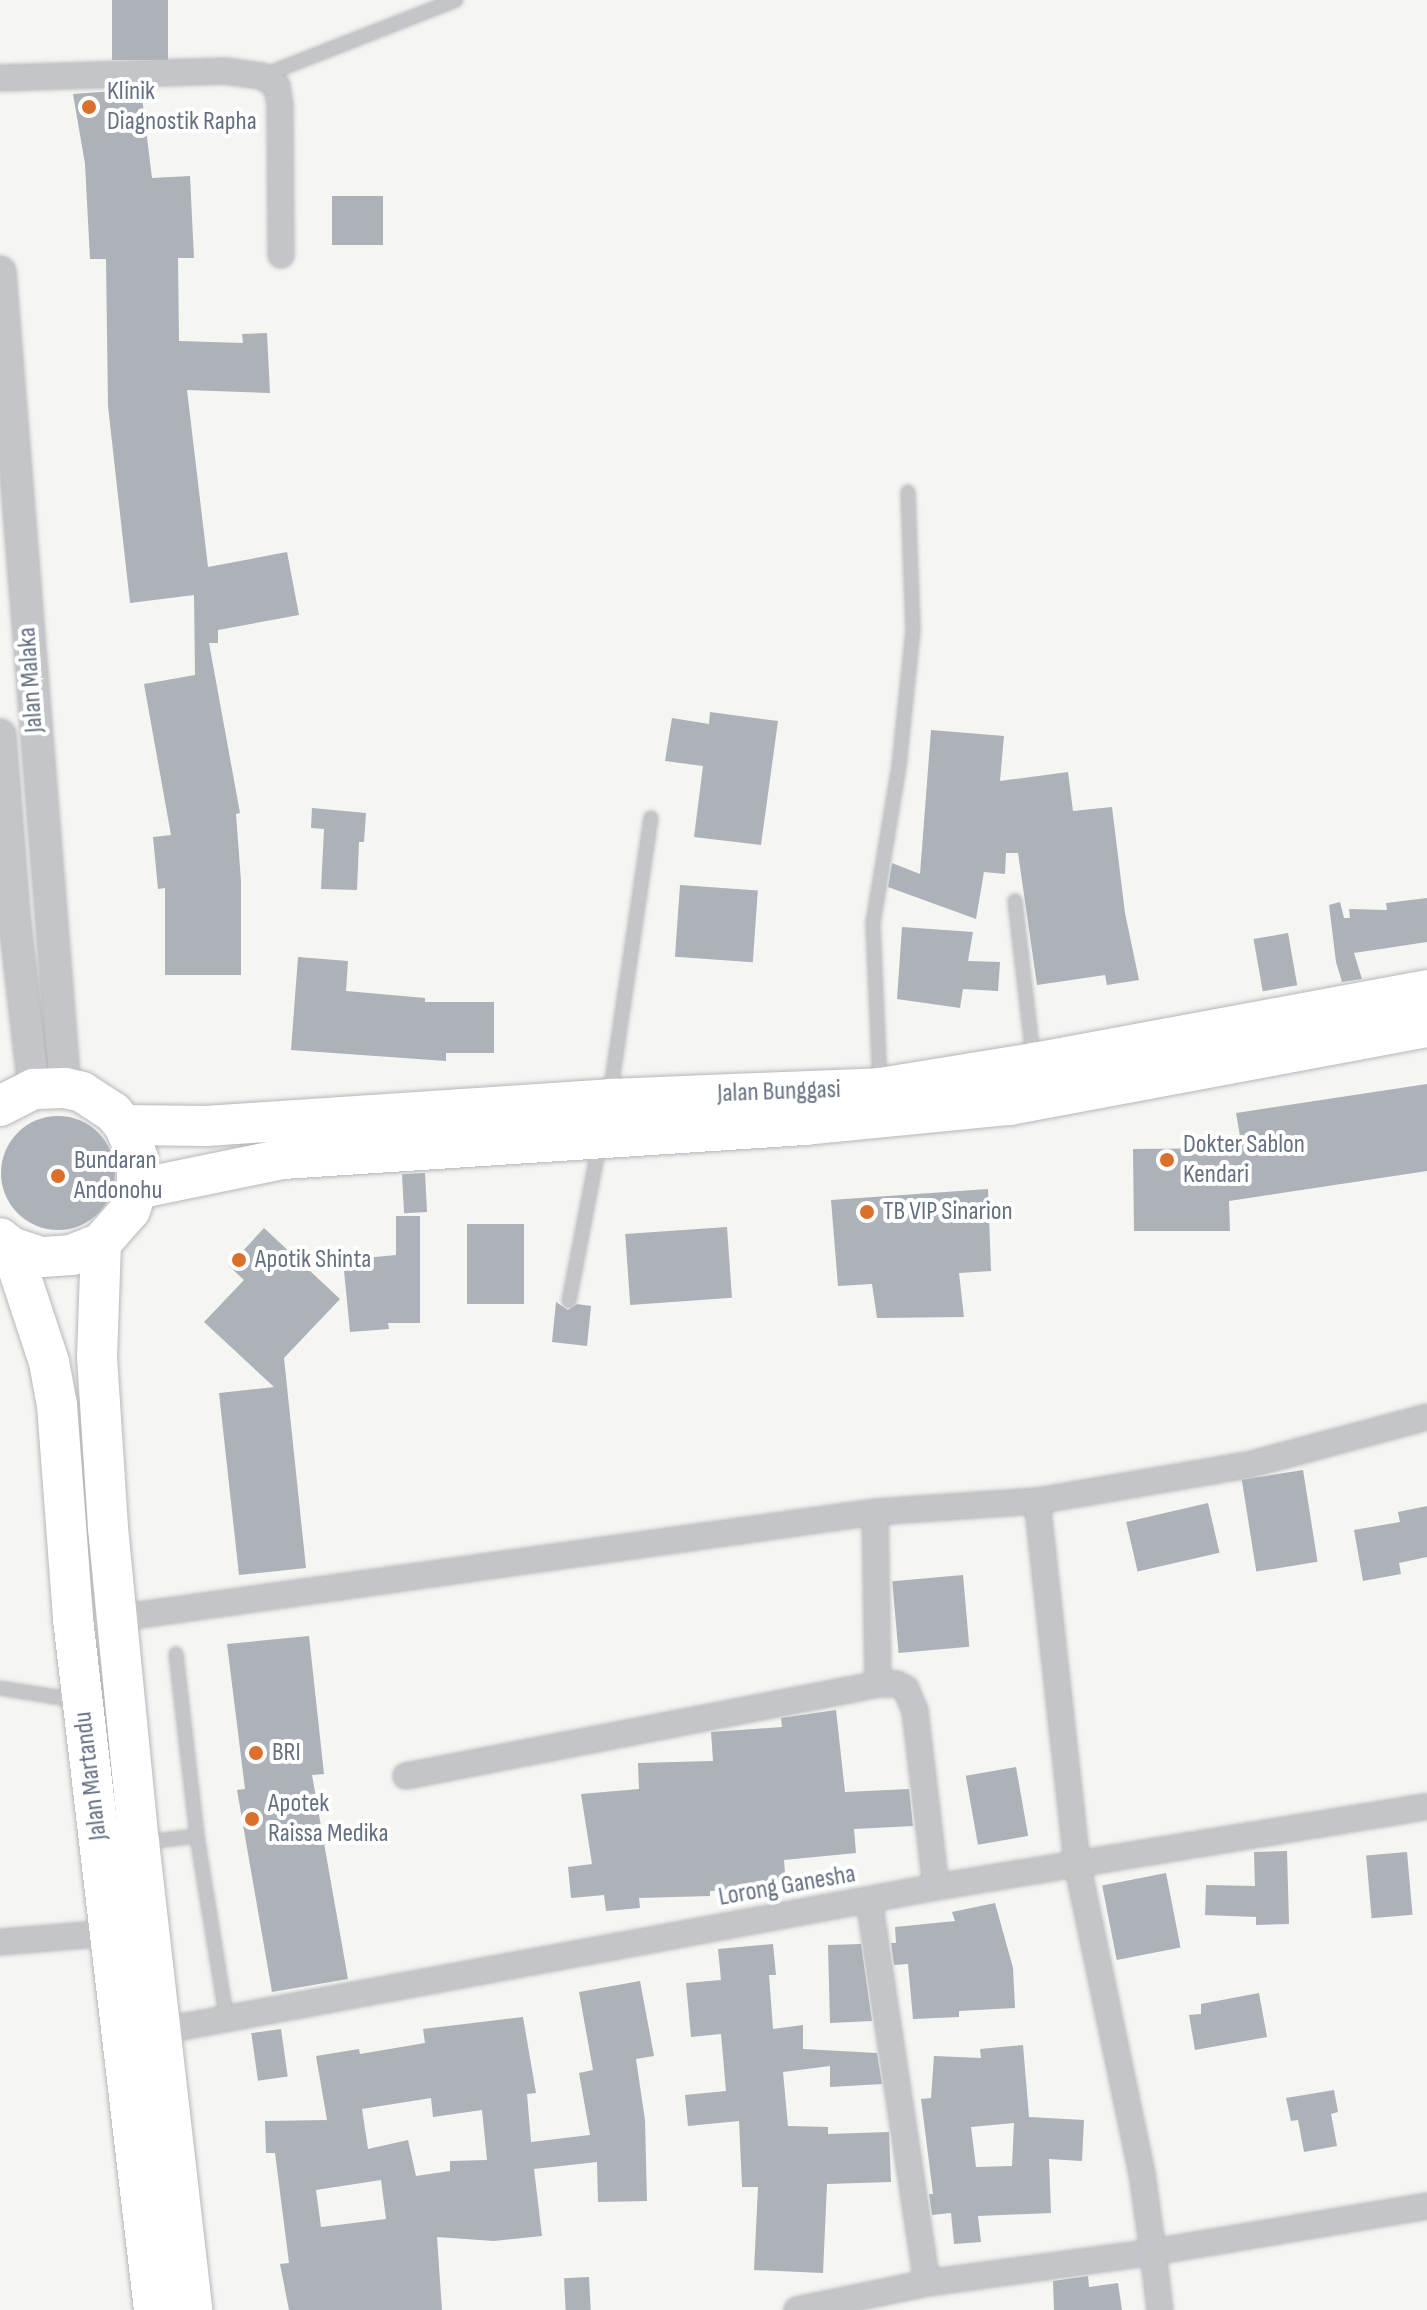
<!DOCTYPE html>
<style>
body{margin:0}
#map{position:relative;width:1427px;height:2310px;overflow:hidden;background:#f5f5f2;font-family:"Sofia Sans Condensed",sans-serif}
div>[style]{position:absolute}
.building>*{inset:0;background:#acb2b8;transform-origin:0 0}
.round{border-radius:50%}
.roads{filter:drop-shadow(0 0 2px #b5b7bb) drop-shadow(0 0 2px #b5b7bb)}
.service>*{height:12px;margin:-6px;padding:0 6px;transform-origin:6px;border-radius:6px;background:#c3c5c9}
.minor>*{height:24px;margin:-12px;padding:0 12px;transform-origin:12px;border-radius:12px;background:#c3c5c9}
.tertiary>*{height:30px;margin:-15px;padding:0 15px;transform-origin:15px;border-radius:15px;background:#c3c5c9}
.trunk>*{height:40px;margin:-20px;padding:0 20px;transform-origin:20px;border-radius:20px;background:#fff}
.dots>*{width:22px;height:22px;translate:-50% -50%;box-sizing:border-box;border:4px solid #fff;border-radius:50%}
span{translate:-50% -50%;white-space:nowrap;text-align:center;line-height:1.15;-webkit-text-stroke:8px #fff;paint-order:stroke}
.poi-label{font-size:26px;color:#657181}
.left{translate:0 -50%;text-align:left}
.street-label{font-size:26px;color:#657181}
</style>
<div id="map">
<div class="building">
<div style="left:112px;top:0;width:56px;height:60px"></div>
<div style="clip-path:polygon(141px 89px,152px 178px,190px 176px,194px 258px,178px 258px,179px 341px,243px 343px,242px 334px,267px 333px,270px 393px,187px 390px,208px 567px,287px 552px,299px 615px,218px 630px,218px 643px,209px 643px,240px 813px,236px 814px,241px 881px,241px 975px,165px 975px,165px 888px,158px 889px,153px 837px,171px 835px,144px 684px,195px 675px,194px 595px,130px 603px,108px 406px,106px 259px,90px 259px,85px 164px,73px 94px)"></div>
<div style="left:332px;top:196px;width:51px;height:49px"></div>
<div style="clip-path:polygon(710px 712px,778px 721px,761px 845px,694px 837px,703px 766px,665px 761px,672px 718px,709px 724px)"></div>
<div style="clip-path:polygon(931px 730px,1004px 736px,1000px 781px,1068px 772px,1073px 811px,1112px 807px,1125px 913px,1139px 980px,1107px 985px,1105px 975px,1037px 985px,1018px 853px,1006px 853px,1005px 874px,984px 872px,976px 919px,888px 887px,892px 863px,920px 874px)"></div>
<div style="clip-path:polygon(312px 808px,366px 813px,364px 842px,359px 842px,357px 890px,321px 889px,324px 829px,311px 828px)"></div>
<div style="left:680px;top:885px;width:78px;height:72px;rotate:4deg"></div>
<div style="clip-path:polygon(1427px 898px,1427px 942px,1354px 953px,1362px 979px,1342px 982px,1336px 962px,1329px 905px,1340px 902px,1344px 918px,1350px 918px,1349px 909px,1387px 910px,1386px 903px)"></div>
<div style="clip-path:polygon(902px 927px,973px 932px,968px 961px,1000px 962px,998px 991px,963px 989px,960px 1008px,897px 999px)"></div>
<div style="left:1288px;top:933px;width:53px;height:35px;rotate:80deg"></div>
<div style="clip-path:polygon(298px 957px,348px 961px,346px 991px,425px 998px,425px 1002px,494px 1002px,494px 1053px,446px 1053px,446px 1061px,291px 1050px)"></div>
<div style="clip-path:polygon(1427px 1084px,1427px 1171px,1229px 1201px,1230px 1231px,1134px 1231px,1133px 1149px,1242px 1148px,1236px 1113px)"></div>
<div class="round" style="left:1px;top:1116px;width:114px;height:114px"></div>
<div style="left:425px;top:1173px;width:39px;height:23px;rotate:87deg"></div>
<div style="clip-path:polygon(988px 1189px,991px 1271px,959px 1273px,964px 1317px,877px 1318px,872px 1284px,838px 1286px,831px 1200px)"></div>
<div style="clip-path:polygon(396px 1216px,420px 1216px,420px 1323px,388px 1323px,389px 1329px,350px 1332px,343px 1260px,396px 1255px)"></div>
<div style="left:467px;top:1224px;width:57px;height:80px"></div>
<div style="left:727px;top:1227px;width:71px;height:102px;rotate:86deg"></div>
<div style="clip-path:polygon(264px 1228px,340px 1299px,284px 1358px,306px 1568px,239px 1575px,219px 1393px,274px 1387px,204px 1322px,244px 1280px,229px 1266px)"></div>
<div style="clip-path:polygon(556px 1302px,568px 1310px,577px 1304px,591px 1306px,587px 1346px,552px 1342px)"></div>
<div style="left:1303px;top:1470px;width:93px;height:62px;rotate:81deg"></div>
<div style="left:1208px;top:1503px;width:51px;height:84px;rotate:77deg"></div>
<div style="clip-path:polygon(1427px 1506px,1427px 1557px,1399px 1563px,1401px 1574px,1363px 1581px,1354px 1530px,1400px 1522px,1398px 1512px)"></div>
<div style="left:963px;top:1575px;width:72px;height:71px;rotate:85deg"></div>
<div style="clip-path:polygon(309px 1636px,324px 1774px,312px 1775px,348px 1979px,272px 1992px,237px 1790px,245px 1789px,227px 1644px)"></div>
<div style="clip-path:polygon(836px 1710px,845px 1792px,909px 1789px,913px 1826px,854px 1829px,856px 1853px,784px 1860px,786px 1887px,710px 1891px,710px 1896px,639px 1898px,640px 1908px,606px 1911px,604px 1895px,571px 1898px,568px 1867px,592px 1864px,581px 1794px,639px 1789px,638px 1763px,713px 1761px,711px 1732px,782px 1727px,781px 1718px)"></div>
<div style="left:1016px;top:1767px;width:70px;height:51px;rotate:80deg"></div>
<div style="clip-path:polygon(1287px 1851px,1289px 1924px,1256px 1925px,1256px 1917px,1205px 1915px,1206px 1885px,1255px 1886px,1254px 1852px)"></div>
<div style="left:1407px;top:1852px;width:63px;height:41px;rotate:85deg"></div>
<div style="left:1166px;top:1873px;width:76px;height:65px;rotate:79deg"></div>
<div style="clip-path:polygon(995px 1903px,1013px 1968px,1015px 2008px,959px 2011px,959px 2017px,913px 2019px,908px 1964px,894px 1965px,891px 1943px,896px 1943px,895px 1927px,955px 1921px,952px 1912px)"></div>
<div style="clip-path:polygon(773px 1944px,776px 1975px,769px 1975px,773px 2029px,803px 2025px,803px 2049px,877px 2053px,882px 2084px,830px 2087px,830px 2066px,783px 2072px,788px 2126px,828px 2127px,828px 2134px,889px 2132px,891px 2182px,827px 2184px,823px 2273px,754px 2270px,758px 2187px,742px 2187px,739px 2121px,688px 2126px,685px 2095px,726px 2091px,721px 2034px,691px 2037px,686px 1983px,721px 1980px,718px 1949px)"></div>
<div style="clip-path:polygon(861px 1944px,872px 2021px,830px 2023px,828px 1945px)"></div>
<div style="clip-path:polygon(evenodd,640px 1981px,654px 2056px,636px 2059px,645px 2120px,647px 2201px,598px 2202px,597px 2162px,534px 2169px,542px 2236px,494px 2241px,437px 2237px,442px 2310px,289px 2310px,280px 2264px,289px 2263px,275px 2153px,266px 2153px,265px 2121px,327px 2120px,316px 2056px,359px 2049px,360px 2054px,425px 2043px,423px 2029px,523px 2017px,536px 2093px,527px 2094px,531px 2142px,590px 2135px,579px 2073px,593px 2070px,579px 1992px,640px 1981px,431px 2098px,433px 2117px,482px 2110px,487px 2160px,450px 2161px,450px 2171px,416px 2176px,408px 2140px,368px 2149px,362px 2109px,431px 2098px,640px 1981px,381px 2180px,386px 2219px,321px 2227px,316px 2190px,381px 2180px)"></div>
<div style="clip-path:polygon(1259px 1993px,1267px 2037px,1195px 2050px,1189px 2015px,1201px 2014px,1201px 2004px)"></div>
<div style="left:281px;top:2029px;width:48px;height:30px;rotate:82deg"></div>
<div style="clip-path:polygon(evenodd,1023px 2045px,1029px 2117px,1084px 2120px,1082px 2161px,1049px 2159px,1051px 2213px,978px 2216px,981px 2242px,954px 2244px,951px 2213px,932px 2215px,929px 2194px,933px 2194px,921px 2099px,931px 2098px,934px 2056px,981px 2058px,980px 2049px,1023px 2045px,1014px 2123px,1012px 2166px,976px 2167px,971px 2127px,1014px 2123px)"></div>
<div style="clip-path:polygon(1334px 2090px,1338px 2112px,1331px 2114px,1337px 2146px,1304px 2152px,1298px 2120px,1291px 2121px,1286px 2098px)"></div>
<div style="clip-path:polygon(1088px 2276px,1089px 2287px,1118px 2283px,1122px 2310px,1054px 2310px,1053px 2281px)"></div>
<div style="left:589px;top:2277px;width:33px;height:25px;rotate:87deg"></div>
</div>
<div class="roads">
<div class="service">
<div style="left:262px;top:76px;width:208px;rotate:-21.4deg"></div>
<div style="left:1015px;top:901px;width:156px;rotate:83.4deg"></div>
<div style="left:880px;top:1085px;width:162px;rotate:-92.5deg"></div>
<div style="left:873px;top:923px;width:159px;rotate:-80.6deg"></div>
<div style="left:899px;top:766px;width:137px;rotate:-84.1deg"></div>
<div style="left:913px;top:630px;width:138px;rotate:-92.1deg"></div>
<div style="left:610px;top:1095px;width:280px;rotate:-81.6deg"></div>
<div style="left:569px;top:1301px;width:159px;rotate:-79.1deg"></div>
<div style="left:176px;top:1654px;width:183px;rotate:83.4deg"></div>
<div style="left:197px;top:1836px;width:187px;rotate:80.8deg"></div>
<div style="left:0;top:1688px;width:76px;rotate:9.1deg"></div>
<div style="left:146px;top:1842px;width:51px;rotate:-6.7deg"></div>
</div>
<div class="minor">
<div style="left:0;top:78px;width:225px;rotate:-1.8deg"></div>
<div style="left:225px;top:71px;width:37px;rotate:8deg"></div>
<div style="left:262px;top:76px;width:18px;rotate:34deg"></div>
<div style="left:277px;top:86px;width:20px;rotate:81deg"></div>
<div style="left:280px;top:106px;width:149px;rotate:89.6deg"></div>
<div style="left:875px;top:1512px;width:172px;rotate:89deg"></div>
<div style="left:118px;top:1618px;width:764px;rotate:-7.97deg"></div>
<div style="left:875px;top:1512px;width:162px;rotate:-3.9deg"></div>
<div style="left:1037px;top:1501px;width:214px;rotate:-9.7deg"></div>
<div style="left:1248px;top:1465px;width:185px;rotate:-15deg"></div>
<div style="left:406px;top:1776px;width:481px;rotate:-11deg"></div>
<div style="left:878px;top:1684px;width:19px"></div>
<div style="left:897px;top:1684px;width:10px;rotate:29deg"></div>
<div style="left:906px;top:1689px;width:24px;rotate:68deg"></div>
<div style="left:915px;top:1711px;width:177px;rotate:83.2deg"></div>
<div style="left:869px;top:1900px;width:387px;rotate:81.4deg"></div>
<div style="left:0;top:1942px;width:109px;rotate:-4.7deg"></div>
<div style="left:160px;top:2031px;width:789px;rotate:-10.51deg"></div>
<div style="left:936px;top:1887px;width:497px;rotate:-9.3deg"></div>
<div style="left:797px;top:2310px;width:133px;rotate:-11.7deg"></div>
<div style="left:927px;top:2283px;width:228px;rotate:-7.8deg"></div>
<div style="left:1153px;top:2252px;width:79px;rotate:-98deg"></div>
<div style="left:1142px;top:2174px;width:318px;rotate:-101.8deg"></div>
<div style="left:1077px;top:1863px;width:364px;rotate:-96.3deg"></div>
<div style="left:1160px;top:2310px;width:58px;rotate:-96.9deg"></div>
<div style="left:1153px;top:2252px;width:278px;rotate:-9.5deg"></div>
</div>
<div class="tertiary">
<div style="left:0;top:272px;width:819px;rotate:85.45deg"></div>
<div style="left:0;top:735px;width:190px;rotate:85.5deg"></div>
<div style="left:15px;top:924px;width:166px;rotate:83.4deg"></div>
</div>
<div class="trunk">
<div style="left:0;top:1106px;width:38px;rotate:-27deg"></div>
<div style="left:34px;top:1089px;width:31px;rotate:-2deg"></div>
<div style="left:65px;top:1088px;width:17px;rotate:13deg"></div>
<div style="left:82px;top:1092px;width:37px;rotate:33deg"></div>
<div style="left:113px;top:1112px;width:17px;rotate:50deg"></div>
<div style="left:124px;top:1125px;width:34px;rotate:67deg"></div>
<div style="left:137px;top:1156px;width:33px;rotate:90deg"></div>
<div style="left:137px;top:1189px;width:22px;rotate:108deg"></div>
<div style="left:130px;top:1210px;width:44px;rotate:131.3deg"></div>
<div style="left:101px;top:1243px;width:31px;rotate:158deg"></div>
<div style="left:72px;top:1255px;width:31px;rotate:176deg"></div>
<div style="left:41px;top:1257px;width:32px;rotate:-162deg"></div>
<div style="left:11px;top:1247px;width:14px;rotate:-141deg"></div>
<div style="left:124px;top:1125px;width:82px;rotate:0.7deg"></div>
<div style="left:206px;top:1126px;width:405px;rotate:-3.8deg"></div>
<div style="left:610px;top:1099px;width:270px;rotate:-2.3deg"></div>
<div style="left:880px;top:1088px;width:156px;rotate:-9.2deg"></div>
<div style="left:1034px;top:1063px;width:400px;rotate:-10.5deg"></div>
<div style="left:137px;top:1189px;width:149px;rotate:-11.6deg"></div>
<div style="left:283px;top:1159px;width:523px;rotate:-3.73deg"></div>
<div style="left:805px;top:1125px;width:206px;rotate:-5.6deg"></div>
<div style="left:1010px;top:1105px;width:424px;rotate:-10.6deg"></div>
<div style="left:101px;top:1243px;width:114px;rotate:92deg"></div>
<div style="left:97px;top:1357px;width:171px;rotate:86.3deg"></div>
<div style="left:108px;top:1528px;width:316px;rotate:84.4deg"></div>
<div style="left:139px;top:1842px;width:471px;rotate:83.5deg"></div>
<div style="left:11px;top:1247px;width:121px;rotate:71.7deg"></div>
<div style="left:49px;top:1362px;width:44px;rotate:79.5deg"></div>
<div style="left:57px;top:1405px;width:215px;rotate:85.7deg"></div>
<div style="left:73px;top:1619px;width:696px;rotate:83.31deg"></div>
</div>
</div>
<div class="dots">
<div style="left:89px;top:107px;background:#da702c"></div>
<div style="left:1167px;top:1160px;background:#da702c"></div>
<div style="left:58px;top:1176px;background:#da702c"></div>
<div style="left:867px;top:1212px;background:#da702c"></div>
<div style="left:239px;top:1260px;background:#da702c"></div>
<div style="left:256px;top:1753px;background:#da702c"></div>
<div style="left:252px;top:1819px;background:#da702c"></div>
</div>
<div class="poi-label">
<span class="left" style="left:107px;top:107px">Klinik<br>Diagnostik Rapha</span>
<span class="left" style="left:1183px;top:1160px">Dokter Sablon<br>Kendari</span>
<span class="left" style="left:74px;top:1176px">Bundaran<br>Andonohu</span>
<span class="left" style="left:883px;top:1212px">TB VIP Sinarion</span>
<span class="left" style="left:255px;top:1260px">Apotik Shinta</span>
<span class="left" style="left:272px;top:1753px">BRI</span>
<span class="left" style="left:268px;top:1819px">Apotek<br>Raissa Medika</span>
</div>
<div class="street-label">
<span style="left:31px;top:680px;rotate:-94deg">Jalan Malaka</span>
<span style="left:779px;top:1092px;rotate:-2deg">Jalan Bunggasi</span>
<span style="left:91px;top:1776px;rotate:-97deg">Jalan Martandu</span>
<span style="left:787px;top:1886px;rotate:-10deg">Lorong Ganesha</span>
</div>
</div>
